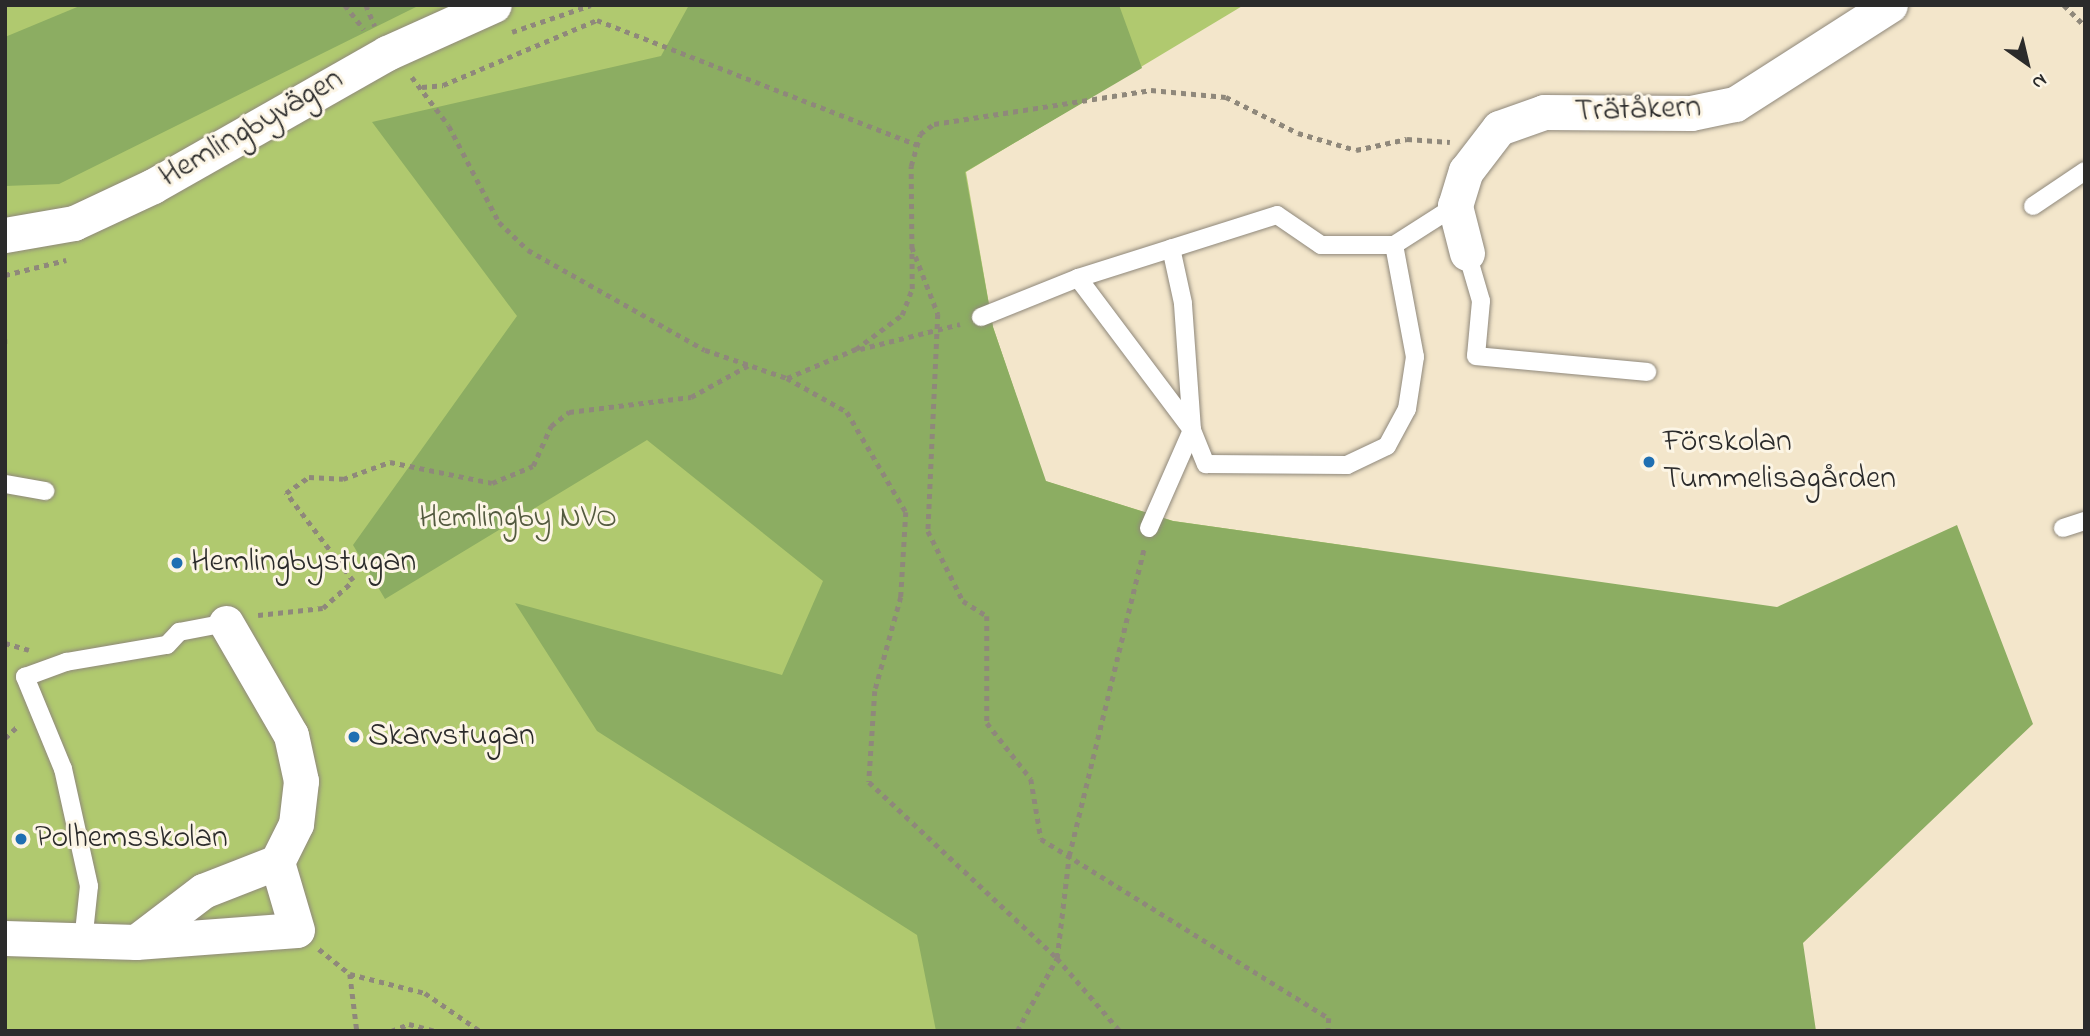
<!DOCTYPE html>
<meta charset="utf-8">
<style>
body{margin:0}
#map{position:relative;width:2090px;height:1036px;overflow:hidden;background:#f3e6cb;font-family:"Indie Flower",sans-serif}
div>[style]{position:absolute}
.green>*{inset:0;background:#b0c96f}
.forest>*{inset:0;background:#8cad62}
.path>*{height:4.5px;margin-top:-2.25px;transform-origin:0;background:repeating-linear-gradient(90deg,#8f887b 0 5px,transparent 0 10px)}
.roads{filter:drop-shadow(0 0 2px #8f887b) drop-shadow(0 0 2px #8f887b)}
.service>*{height:18px;margin:-9px;padding:0 9px;transform-origin:9px;border-radius:9px;background:#fff}
.minor>*{height:35px;margin:-17.5px;padding:0 17.5px;transform-origin:17.5px;border-radius:17.5px;background:#fff}
.dots>*{width:19px;height:19px;translate:-50% -50%;box-sizing:border-box;border:4px solid #fcf5e5;border-radius:50%}
span{translate:-50% -50%;white-space:nowrap;text-align:center;line-height:1.15;-webkit-text-stroke:6px #fcf5e5;paint-order:stroke}
.street-label{font-size:32px;color:#2b2b2b}
.poi-label{font-size:32px;color:#2b2b2b}
.left{translate:0 -50%;text-align:left}
.park-label{font-size:32px;color:#535a3f}
.frame{position:absolute;inset:0;border:7px solid #2b2b2b;pointer-events:none}
.north{position:absolute;left:1992px;top:28px;width:70px;height:70px;-webkit-text-stroke:5px #fcf5e5;paint-order:stroke;rotate:146deg;font-size:19px;font-weight:700;line-height:28px;text-align:center;color:#2b2b2b}
.north::after{content:'';display:block;margin:auto;width:24px;height:32px;background:#2b2b2b;clip-path:polygon(50% 0,100% 100%,50% 72%,0 100%)}
</style>
<div id="map">
<div class="green">
<div style="clip-path:polygon(5px 5px,1244px 5px,966px 172px,993px 327px,1045px 481px,1173px 521px,1370px 549px,1672px 1031px,5px 1031px)"></div>
</div>
<div class="forest">
<div style="clip-path:polygon(82px 5px,420px 5px,59px 184px,5px 186px,5px 37px)"></div>
<div style="clip-path:polygon(689px 5px,1119px 5px,1142px 68px,965px 172px,993px 327px,1046px 481px,1173px 521px,1777px 607px,1957px 525px,2033px 724px,1803px 943px,1816px 1031px,936px 1031px,917px 935px,597px 731px,515px 603px,782px 675px,823px 581px,647px 440px,385px 599px,353px 545px,517px 316px,372px 122px,661px 56px)"></div>
</div>
<div class="path">
<div style="left:345px;top:5px;width:31px;rotate:52deg"></div>
<div style="left:366px;top:5px;width:23px;rotate:67deg"></div>
<div style="left:2064px;top:5px;width:30px;rotate:45deg"></div>
<div style="left:512px;top:32px;width:83px;rotate:-18.9deg"></div>
<div style="left:412px;top:77px;width:61px;rotate:52.9deg"></div>
<div style="left:449px;top:126px;width:108px;rotate:62.5deg"></div>
<div style="left:499px;top:222px;width:40px;rotate:44deg"></div>
<div style="left:528px;top:250px;width:203px;rotate:29.5deg"></div>
<div style="left:705px;top:350px;width:87px;rotate:18.9deg"></div>
<div style="left:787px;top:378px;width:69px;rotate:29.5deg"></div>
<div style="left:847px;top:412px;width:116px;rotate:59.5deg"></div>
<div style="left:906px;top:512px;width:85px;rotate:93.4deg"></div>
<div style="left:901px;top:597px;width:98px;rotate:105.5deg"></div>
<div style="left:875px;top:691px;width:91px;rotate:93.8deg"></div>
<div style="left:869px;top:782px;width:258px;rotate:43.1deg"></div>
<div style="left:1057px;top:958px;width:96px;rotate:49.2deg"></div>
<div style="left:422px;top:87px;width:21px;rotate:-5deg"></div>
<div style="left:443px;top:85px;width:167px;rotate:-22.9deg"></div>
<div style="left:597px;top:20px;width:344px;rotate:21.3deg"></div>
<div style="left:912px;top:247px;width:72px;rotate:68.8deg"></div>
<div style="left:938px;top:314px;width:217px;rotate:92.6deg"></div>
<div style="left:928px;top:531px;width:78px;rotate:63.4deg"></div>
<div style="left:963px;top:601px;width:28px;rotate:32deg"></div>
<div style="left:987px;top:616px;width:107px;rotate:90deg"></div>
<div style="left:987px;top:723px;width:71px;rotate:51.8deg"></div>
<div style="left:1031px;top:779px;width:61px;rotate:80.5deg"></div>
<div style="left:1041px;top:839px;width:339px;rotate:31.9deg"></div>
<div style="left:1329px;top:1018px;width:13px;rotate:94deg"></div>
<div style="left:5px;top:275px;width:63px;rotate:-13.8deg"></div>
<div style="left:5px;top:339px;width:8px;rotate:90deg"></div>
<div style="left:860px;top:349px;width:103px;rotate:-14deg"></div>
<div style="left:787px;top:378px;width:75px;rotate:-22.8deg"></div>
<div style="left:856px;top:349px;width:57px;rotate:-36.5deg"></div>
<div style="left:902px;top:315px;width:28px;rotate:-69deg"></div>
<div style="left:912px;top:289px;width:123px;rotate:-90.5deg"></div>
<div style="left:911px;top:166px;width:33px;rotate:-74deg"></div>
<div style="left:920px;top:134px;width:17px;rotate:-36deg"></div>
<div style="left:934px;top:124px;width:220px;rotate:-8.9deg"></div>
<div style="left:1151px;top:90px;width:75px;rotate:5.3deg"></div>
<div style="left:1226px;top:97px;width:80px;rotate:26.6deg"></div>
<div style="left:1298px;top:133px;width:60px;rotate:16.3deg"></div>
<div style="left:1356px;top:150px;width:52px;rotate:-12.2deg"></div>
<div style="left:1407px;top:139px;width:43px;rotate:4deg"></div>
<div style="left:258px;top:615px;width:65px;rotate:-6.1deg"></div>
<div style="left:323px;top:608px;width:40px;rotate:-42deg"></div>
<div style="left:353px;top:581px;width:111px;rotate:-127.3deg"></div>
<div style="left:286px;top:493px;width:28px;rotate:-35deg"></div>
<div style="left:309px;top:477px;width:34px;rotate:3deg"></div>
<div style="left:343px;top:479px;width:50px;rotate:-19.9deg"></div>
<div style="left:390px;top:462px;width:104px;rotate:11.6deg"></div>
<div style="left:492px;top:483px;width:44px;rotate:-22.5deg"></div>
<div style="left:533px;top:466px;width:44px;rotate:-65.8deg"></div>
<div style="left:551px;top:426px;width:23px;rotate:-38deg"></div>
<div style="left:569px;top:412px;width:123px;rotate:-7deg"></div>
<div style="left:691px;top:397px;width:66px;rotate:-28.9deg"></div>
<div style="left:5px;top:643px;width:25px;rotate:16deg"></div>
<div style="left:5px;top:738px;width:19px;rotate:-43deg"></div>
<div style="left:319px;top:949px;width:40px;rotate:39deg"></div>
<div style="left:350px;top:974px;width:57px;rotate:83deg"></div>
<div style="left:350px;top:974px;width:77px;rotate:14.2deg"></div>
<div style="left:425px;top:993px;width:67px;rotate:34.6deg"></div>
<div style="left:391px;top:1031px;width:19px;rotate:-21deg"></div>
<div style="left:409px;top:1024px;width:28px;rotate:15deg"></div>
<div style="left:1017px;top:1031px;width:83px;rotate:-61.3deg"></div>
<div style="left:1057px;top:958px;width:103px;rotate:-83.3deg"></div>
<div style="left:1069px;top:856px;width:317px;rotate:-76.3deg"></div>
</div>
<div class="roads">
<div class="service">
<div style="left:2033px;top:206px;width:63px;rotate:-33.9deg"></div>
<div style="left:1394px;top:245px;width:73px;rotate:180deg"></div>
<div style="left:1321px;top:245px;width:53px;rotate:-145.7deg"></div>
<div style="left:1277px;top:215px;width:209px;rotate:162.4deg"></div>
<div style="left:1078px;top:278px;width:190px;rotate:53.1deg"></div>
<div style="left:1192px;top:430px;width:37px;rotate:68deg"></div>
<div style="left:1206px;top:464px;width:141px;rotate:0.4deg"></div>
<div style="left:1347px;top:465px;width:44px;rotate:-25.4deg"></div>
<div style="left:1387px;top:446px;width:42px;rotate:-61.6deg"></div>
<div style="left:1407px;top:409px;width:53px;rotate:-81.3deg"></div>
<div style="left:1415px;top:357px;width:114px;rotate:-100.6deg"></div>
<div style="left:1394px;top:245px;width:72px;rotate:-32.6deg"></div>
<div style="left:1467px;top:253px;width:50px;rotate:73.7deg"></div>
<div style="left:1481px;top:301px;width:55px;rotate:95.2deg"></div>
<div style="left:1476px;top:356px;width:172px;rotate:5.3deg"></div>
<div style="left:981px;top:317px;width:105px;rotate:-21.9deg"></div>
<div style="left:5px;top:484px;width:41px;rotate:9.9deg"></div>
<div style="left:1149px;top:528px;width:107px;rotate:-66.3deg"></div>
<div style="left:1192px;top:430px;width:127px;rotate:-94.1deg"></div>
<div style="left:1183px;top:303px;width:56px;rotate:-102.3deg"></div>
<div style="left:2063px;top:528px;width:23px;rotate:-18deg"></div>
<div style="left:83px;top:942px;width:56px;rotate:-83.9deg"></div>
<div style="left:89px;top:886px;width:120px;rotate:-102.5deg"></div>
<div style="left:63px;top:769px;width:100px;rotate:-112.4deg"></div>
<div style="left:25px;top:677px;width:44px;rotate:-20.1deg"></div>
<div style="left:66px;top:662px;width:102px;rotate:-9.6deg"></div>
<div style="left:167px;top:645px;width:18px;rotate:-47deg"></div>
<div style="left:179px;top:632px;width:48px;rotate:-10.8deg"></div>
</div>
<div class="minor">
<div style="left:5px;top:235px;width:70px;rotate:-9.9deg"></div>
<div style="left:74px;top:223px;width:87px;rotate:-25.1deg"></div>
<div style="left:153px;top:186px;width:269px;rotate:-29.6deg"></div>
<div style="left:387px;top:53px;width:117px;rotate:-24.2deg"></div>
<div style="left:1467px;top:253px;width:49px;rotate:-104.3deg"></div>
<div style="left:1455px;top:206px;width:37px;rotate:-73deg"></div>
<div style="left:1466px;top:171px;width:54px;rotate:-52.5deg"></div>
<div style="left:1499px;top:128px;width:48px;rotate:-19.6deg"></div>
<div style="left:1544px;top:112px;width:147px;rotate:0.4deg"></div>
<div style="left:1691px;top:113px;width:45px;rotate:-11.6deg"></div>
<div style="left:1735px;top:104px;width:184px;rotate:-32.6deg"></div>
<div style="left:226px;top:623px;width:129px;rotate:59.9deg"></div>
<div style="left:291px;top:735px;width:47px;rotate:77.7deg"></div>
<div style="left:301px;top:781px;width:43px;rotate:96.6deg"></div>
<div style="left:296px;top:824px;width:42px;rotate:116.6deg"></div>
<div style="left:5px;top:938px;width:131px;rotate:1.7deg"></div>
<div style="left:136px;top:942px;width:161px;rotate:-4.3deg"></div>
<div style="left:297px;top:930px;width:71px;rotate:-106.4deg"></div>
<div style="left:277px;top:862px;width:79px;rotate:158.6deg"></div>
<div style="left:203px;top:891px;width:84px;rotate:142.7deg"></div>
</div>
</div>
<div class="dots">
<div style="left:1649px;top:462px;background:#1f6fb2"></div>
<div style="left:177px;top:563px;background:#1f6fb2"></div>
<div style="left:354px;top:737px;background:#1f6fb2"></div>
<div style="left:21px;top:839px;background:#1f6fb2"></div>
</div>
<div class="street-label">
<span style="left:1638px;top:111px;rotate:-2deg">Trätåkern</span>
<span style="left:252px;top:129px;rotate:-30deg">Hemlingbyvägen</span>
</div>
<div class="poi-label">
<span class="left" style="left:1663px;top:462px">Förskolan<br>Tummelisagården</span>
<span class="left" style="left:191px;top:563px">Hemlingbystugan</span>
<span class="left" style="left:368px;top:737px">Skarvstugan</span>
<span class="left" style="left:35px;top:839px">Polhemsskolan</span>
</div>
<div class="park-label">
<span style="left:518px;top:519px">Hemlingby NVO</span>
</div>
<div class="frame"></div>
<div class="north">N</div>
</div>
